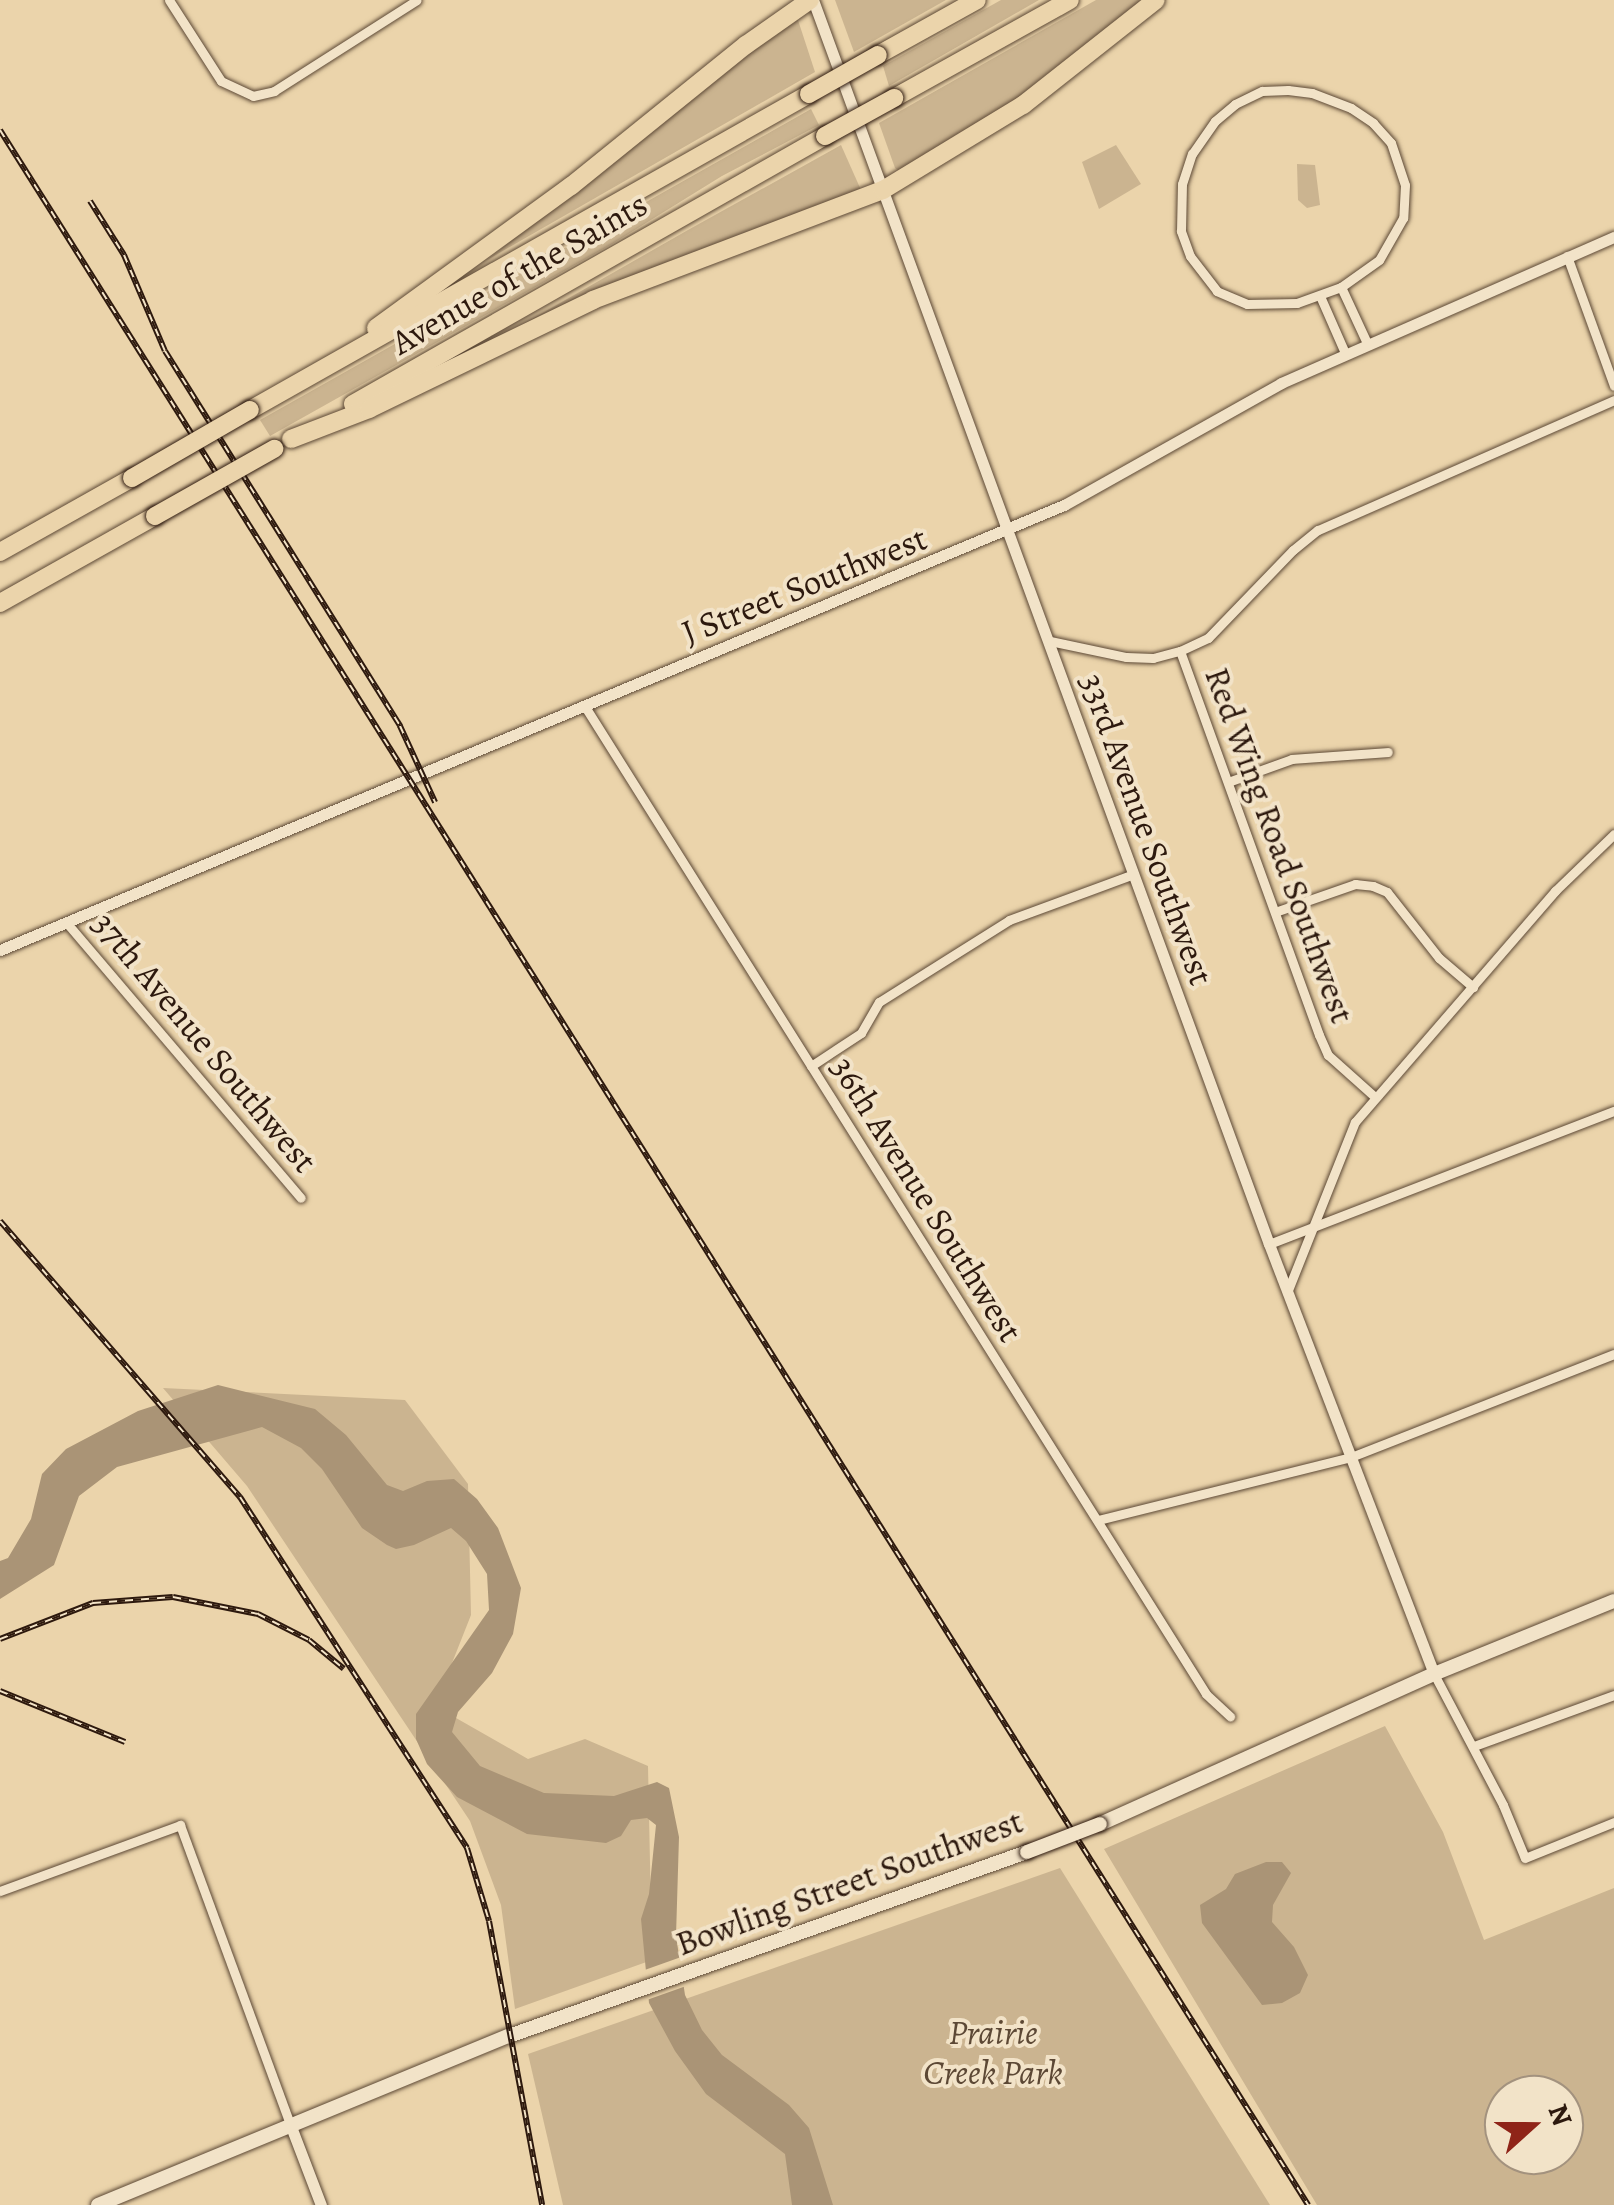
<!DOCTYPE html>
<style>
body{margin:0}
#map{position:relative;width:1614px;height:2205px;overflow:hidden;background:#ebd4ab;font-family:Alegreya,serif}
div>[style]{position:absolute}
.green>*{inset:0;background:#cbb490}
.water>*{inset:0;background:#aa9476}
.pier>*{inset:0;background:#ebd4ab}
.roads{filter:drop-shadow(0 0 2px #5c4835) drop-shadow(0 0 2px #5c4835)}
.minor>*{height:9px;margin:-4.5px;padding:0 4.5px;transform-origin:4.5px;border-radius:4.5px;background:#f2e3c8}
.tertiary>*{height:11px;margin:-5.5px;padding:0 5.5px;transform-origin:5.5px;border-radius:5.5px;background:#f2e3c8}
.secondary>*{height:14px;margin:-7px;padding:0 7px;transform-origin:7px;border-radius:7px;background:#f2e3c8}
.motorway>*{height:18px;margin:-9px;padding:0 9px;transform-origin:9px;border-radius:9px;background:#ebd4ab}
.rail>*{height:6px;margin-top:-3px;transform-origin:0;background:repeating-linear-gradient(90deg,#f2e3c8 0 8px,#2d190e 0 16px);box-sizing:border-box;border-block:2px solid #2d190e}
.bridges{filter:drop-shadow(0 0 2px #2d190e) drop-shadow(0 0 2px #2d190e)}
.secondary-bridge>*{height:14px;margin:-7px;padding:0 7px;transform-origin:7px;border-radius:7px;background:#f2e3c8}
.motorway-bridge>*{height:18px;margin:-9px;padding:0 9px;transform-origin:9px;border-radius:9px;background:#ebd4ab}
span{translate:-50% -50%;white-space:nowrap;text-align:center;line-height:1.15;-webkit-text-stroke:8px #f2e3c8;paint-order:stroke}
.street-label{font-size:35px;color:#2d190e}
.park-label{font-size:35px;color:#5c4835;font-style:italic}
.north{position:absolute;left:1484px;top:2075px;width:100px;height:100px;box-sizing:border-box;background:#f2e3c8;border:2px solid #a3927e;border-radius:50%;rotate:69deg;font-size:28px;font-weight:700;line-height:40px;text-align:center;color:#2d190e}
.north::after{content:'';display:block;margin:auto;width:35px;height:45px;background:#8f2418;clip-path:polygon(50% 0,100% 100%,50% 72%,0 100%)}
</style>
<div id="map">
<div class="green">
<div style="clip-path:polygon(835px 0,946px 0,854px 52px)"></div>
<div style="clip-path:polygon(1001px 0,1039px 0,889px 86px,883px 66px)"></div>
<div style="clip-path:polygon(1096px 0,1149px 0,1010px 105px,899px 171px,895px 168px,879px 123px)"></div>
<div style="clip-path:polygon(797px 17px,815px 72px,487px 260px,700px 88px)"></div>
<div style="clip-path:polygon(811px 109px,819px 125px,722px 176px,612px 244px,270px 436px,260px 420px)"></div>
<div style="clip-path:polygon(841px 145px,861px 190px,511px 331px,688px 230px)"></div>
<div style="clip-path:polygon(1116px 145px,1141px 184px,1099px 209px,1082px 162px)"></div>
<div style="clip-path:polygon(1297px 164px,1315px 165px,1320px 205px,1307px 208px,1298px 200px)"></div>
<div style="clip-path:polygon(163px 1388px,405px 1400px,468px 1484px,471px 1615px,435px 1706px,528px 1759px,585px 1739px,648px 1766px,652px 1960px,515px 2009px,501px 1905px,470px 1821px,247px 1486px)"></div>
<div style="clip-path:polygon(evenodd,1385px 1726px,1443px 1832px,1484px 1940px,1614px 1888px,1614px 2205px,1317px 2205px,1104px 1849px,1385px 1726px,1504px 2095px,1564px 2095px,1564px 2155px,1504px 2155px,1504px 2095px)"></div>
<div style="clip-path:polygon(1060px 1868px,1270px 2205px,563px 2205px,528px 2054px)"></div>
</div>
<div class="water">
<div style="clip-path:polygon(218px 1385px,315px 1409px,346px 1435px,387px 1485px,403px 1491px,427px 1481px,454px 1479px,477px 1499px,498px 1528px,521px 1588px,513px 1634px,492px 1673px,458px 1712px,452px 1732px,480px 1766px,544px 1793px,614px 1796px,657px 1782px,669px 1788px,679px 1837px,676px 1936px,685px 1995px,702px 2030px,722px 2055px,789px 2105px,809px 2128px,833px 2205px,792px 2205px,785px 2154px,706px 2094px,675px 2051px,649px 2003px,641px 1919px,649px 1894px,656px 1825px,647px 1818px,631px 1820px,621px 1836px,606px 1843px,527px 1834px,457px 1797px,427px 1764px,416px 1739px,416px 1714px,489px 1610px,487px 1574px,466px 1541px,451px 1528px,414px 1545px,396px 1549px,387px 1545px,362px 1528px,322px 1469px,301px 1448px,262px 1427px,117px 1467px,79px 1496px,54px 1565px,0 1599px,0 1561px,8px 1558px,31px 1519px,42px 1474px,66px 1449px,138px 1411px)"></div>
<div style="clip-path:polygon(1266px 1862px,1282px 1862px,1291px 1873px,1273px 1905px,1272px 1922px,1294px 1947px,1308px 1975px,1300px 1993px,1282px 2003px,1262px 2005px,1202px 1923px,1200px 1905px,1226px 1889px,1235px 1874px)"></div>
</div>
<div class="pier">
<div style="clip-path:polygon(684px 1956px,689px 1985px,644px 2001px,639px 1972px)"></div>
</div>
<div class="roads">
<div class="minor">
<div style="left:169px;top:0;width:96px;rotate:57.3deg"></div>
<div style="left:221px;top:81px;width:35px;rotate:25deg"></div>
<div style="left:253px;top:96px;width:22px;rotate:-13deg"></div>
<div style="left:274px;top:91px;width:169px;rotate:-32.5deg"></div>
<div style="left:1288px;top:90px;width:24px;rotate:7deg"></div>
<div style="left:1312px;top:93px;width:42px;rotate:21deg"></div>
<div style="left:1351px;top:108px;width:27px;rotate:34deg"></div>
<div style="left:1373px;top:123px;width:27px;rotate:48deg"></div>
<div style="left:1391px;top:143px;width:44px;rotate:71.6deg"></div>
<div style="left:1405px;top:185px;width:33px;rotate:93deg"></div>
<div style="left:1403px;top:218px;width:48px;rotate:119.7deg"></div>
<div style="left:1379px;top:260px;width:47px;rotate:144.6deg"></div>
<div style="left:1341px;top:287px;width:47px;rotate:160deg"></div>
<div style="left:1297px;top:303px;width:50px;rotate:178.9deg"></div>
<div style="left:1247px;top:304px;width:33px;rotate:-157deg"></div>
<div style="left:1217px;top:291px;width:44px;rotate:-127.6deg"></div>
<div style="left:1190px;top:256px;width:27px;rotate:-110deg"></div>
<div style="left:1181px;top:231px;width:47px;rotate:-88.8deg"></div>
<div style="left:1182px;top:184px;width:32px;rotate:-72deg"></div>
<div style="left:1192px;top:154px;width:40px;rotate:-55.1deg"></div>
<div style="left:1215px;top:121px;width:26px;rotate:-40deg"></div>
<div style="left:1235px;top:104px;width:30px;rotate:-26deg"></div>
<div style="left:1262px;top:91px;width:26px;rotate:-2deg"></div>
<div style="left:1567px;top:256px;width:138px;rotate:70.1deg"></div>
<div style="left:1341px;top:287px;width:62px;rotate:65.1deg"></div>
<div style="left:1320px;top:296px;width:62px;rotate:66.3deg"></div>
<div style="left:1050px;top:641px;width:78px;rotate:11.9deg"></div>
<div style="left:1126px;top:657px;width:27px;rotate:2deg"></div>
<div style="left:1153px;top:658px;width:28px;rotate:-15deg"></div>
<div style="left:1180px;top:651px;width:31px;rotate:-25deg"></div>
<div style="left:1208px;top:638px;width:122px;rotate:-46deg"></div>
<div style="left:1293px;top:550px;width:32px;rotate:-39deg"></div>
<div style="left:1318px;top:530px;width:323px;rotate:-23.7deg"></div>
<div style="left:1180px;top:651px;width:408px;rotate:70.1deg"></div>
<div style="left:1319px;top:1035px;width:22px;rotate:66deg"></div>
<div style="left:1328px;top:1055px;width:63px;rotate:41.8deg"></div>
<div style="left:584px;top:705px;width:1168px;rotate:57.83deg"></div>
<div style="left:1206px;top:1694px;width:33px;rotate:43deg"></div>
<div style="left:1228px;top:782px;width:68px;rotate:-19.8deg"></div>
<div style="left:1292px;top:759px;width:96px;rotate:-4.2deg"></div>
<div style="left:1275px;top:912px;width:85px;rotate:-19.3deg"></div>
<div style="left:1355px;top:884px;width:18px;rotate:6deg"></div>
<div style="left:1373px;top:886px;width:15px;rotate:23deg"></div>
<div style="left:1387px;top:892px;width:84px;rotate:51.8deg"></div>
<div style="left:1439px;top:958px;width:45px;rotate:40.5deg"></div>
<div style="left:66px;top:922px;width:362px;rotate:49.6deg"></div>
<div style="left:811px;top:1066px;width:60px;rotate:-33.4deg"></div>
<div style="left:861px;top:1033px;width:36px;rotate:-60deg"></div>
<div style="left:879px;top:1002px;width:154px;rotate:-32.2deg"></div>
<div style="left:1009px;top:920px;width:133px;rotate:-20.2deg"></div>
<div style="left:1269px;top:1244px;width:370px;rotate:-21.1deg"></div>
<div style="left:1288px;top:1290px;width:181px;rotate:-68.3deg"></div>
<div style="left:1355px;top:1122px;width:306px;rotate:-49.1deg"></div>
<div style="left:1555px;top:891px;width:82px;rotate:-44deg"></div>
<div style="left:1098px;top:1520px;width:261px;rotate:-14deg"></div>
<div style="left:1351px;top:1457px;width:282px;rotate:-21.4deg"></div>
<div style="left:1434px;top:1674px;width:148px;rotate:62.2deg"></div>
<div style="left:1503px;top:1805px;width:57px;rotate:67.5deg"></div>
<div style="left:1525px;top:1858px;width:96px;rotate:-22deg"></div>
<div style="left:1474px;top:1746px;width:149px;rotate:-20deg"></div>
<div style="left:0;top:1891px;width:192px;rotate:-20.1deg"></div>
<div style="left:180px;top:1825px;width:319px;rotate:69.8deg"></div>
</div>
<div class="tertiary">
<div style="left:813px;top:0;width:1325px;rotate:69.87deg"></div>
<div style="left:1269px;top:1244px;width:461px;rotate:69deg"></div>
<div style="left:0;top:950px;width:1153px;rotate:-22.7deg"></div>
<div style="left:1064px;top:505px;width:249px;rotate:-29.3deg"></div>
<div style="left:1281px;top:383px;width:364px;rotate:-23.7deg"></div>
<div style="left:290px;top:2124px;width:87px;rotate:69.1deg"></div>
</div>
<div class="secondary">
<div style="left:1100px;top:1824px;width:366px;rotate:-24.2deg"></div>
<div style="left:1434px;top:1674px;width:194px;rotate:-22.1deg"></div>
<div style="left:98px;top:2205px;width:444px;rotate:-22.4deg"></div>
<div style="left:509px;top:2036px;width:550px;rotate:-19.56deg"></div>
</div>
<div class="motorway">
<div style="left:878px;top:55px;width:113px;rotate:-29.1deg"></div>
<div style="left:894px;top:98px;width:201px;rotate:-29.1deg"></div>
<div style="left:376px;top:328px;width:241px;rotate:-36.1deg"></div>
<div style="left:571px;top:186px;width:225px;rotate:-38.9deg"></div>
<div style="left:746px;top:45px;width:78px;rotate:-35.1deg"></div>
<div style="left:353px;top:404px;width:543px;rotate:-29.59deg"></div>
<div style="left:250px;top:410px;width:642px;rotate:-29.48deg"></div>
<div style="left:291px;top:439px;width:84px;rotate:-21deg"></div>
<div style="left:369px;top:409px;width:249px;rotate:-25.9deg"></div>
<div style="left:593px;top:300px;width:310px;rotate:-20.8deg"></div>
<div style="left:883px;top:190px;width:164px;rotate:-31.3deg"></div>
<div style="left:1023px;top:105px;width:169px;rotate:-38.3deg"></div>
<div style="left:0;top:552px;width:151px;rotate:-29.3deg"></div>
<div style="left:0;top:603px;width:178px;rotate:-29.3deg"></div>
</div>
</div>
<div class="rail">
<div style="left:0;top:130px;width:2453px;rotate:57.77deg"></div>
<div style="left:90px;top:201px;width:64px;rotate:57.8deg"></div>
<div style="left:124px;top:255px;width:104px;rotate:66.9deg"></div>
<div style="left:165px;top:351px;width:443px;rotate:57.9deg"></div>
<div style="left:400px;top:726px;width:84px;rotate:65.3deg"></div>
<div style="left:0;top:1221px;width:366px;rotate:49deg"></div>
<div style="left:240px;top:1497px;width:418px;rotate:57.1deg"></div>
<div style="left:467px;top:1848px;width:76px;rotate:73.2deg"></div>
<div style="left:489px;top:1921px;width:289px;rotate:79.4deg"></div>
<div style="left:0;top:1639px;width:100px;rotate:-21.2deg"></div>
<div style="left:93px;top:1603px;width:80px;rotate:-4.3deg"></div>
<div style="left:173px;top:1597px;width:87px;rotate:11.3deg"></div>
<div style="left:258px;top:1614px;width:57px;rotate:27deg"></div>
<div style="left:309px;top:1640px;width:45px;rotate:39.6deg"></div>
<div style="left:0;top:1691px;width:135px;rotate:22.2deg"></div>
</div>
<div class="bridges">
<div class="secondary-bridge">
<div style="left:1027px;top:1852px;width:78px;rotate:-21deg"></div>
</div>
<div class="motorway-bridge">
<div style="left:809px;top:94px;width:79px;rotate:-29.5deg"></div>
<div style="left:825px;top:136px;width:79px;rotate:-28.8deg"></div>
<div style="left:132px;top:478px;width:136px;rotate:-30deg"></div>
<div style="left:155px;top:516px;width:137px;rotate:-29.4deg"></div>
</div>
</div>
<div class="street-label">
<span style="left:519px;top:273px;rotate:-30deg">Avenue of the Saints</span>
<span style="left:804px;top:585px;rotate:-22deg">J Street Southwest</span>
<span style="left:1147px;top:829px;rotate:70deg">33rd Avenue Southwest</span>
<span style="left:1280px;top:845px;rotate:70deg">Red Wing Road Southwest</span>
<span style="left:205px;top:1042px;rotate:50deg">37th Avenue Southwest</span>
<span style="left:927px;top:1199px;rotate:58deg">36th Avenue Southwest</span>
<span style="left:849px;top:1882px;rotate:-20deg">Bowling Street Southwest</span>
</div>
<div class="park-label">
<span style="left:993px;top:2052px">Prairie<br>Creek Park</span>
</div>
<div class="north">N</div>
</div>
